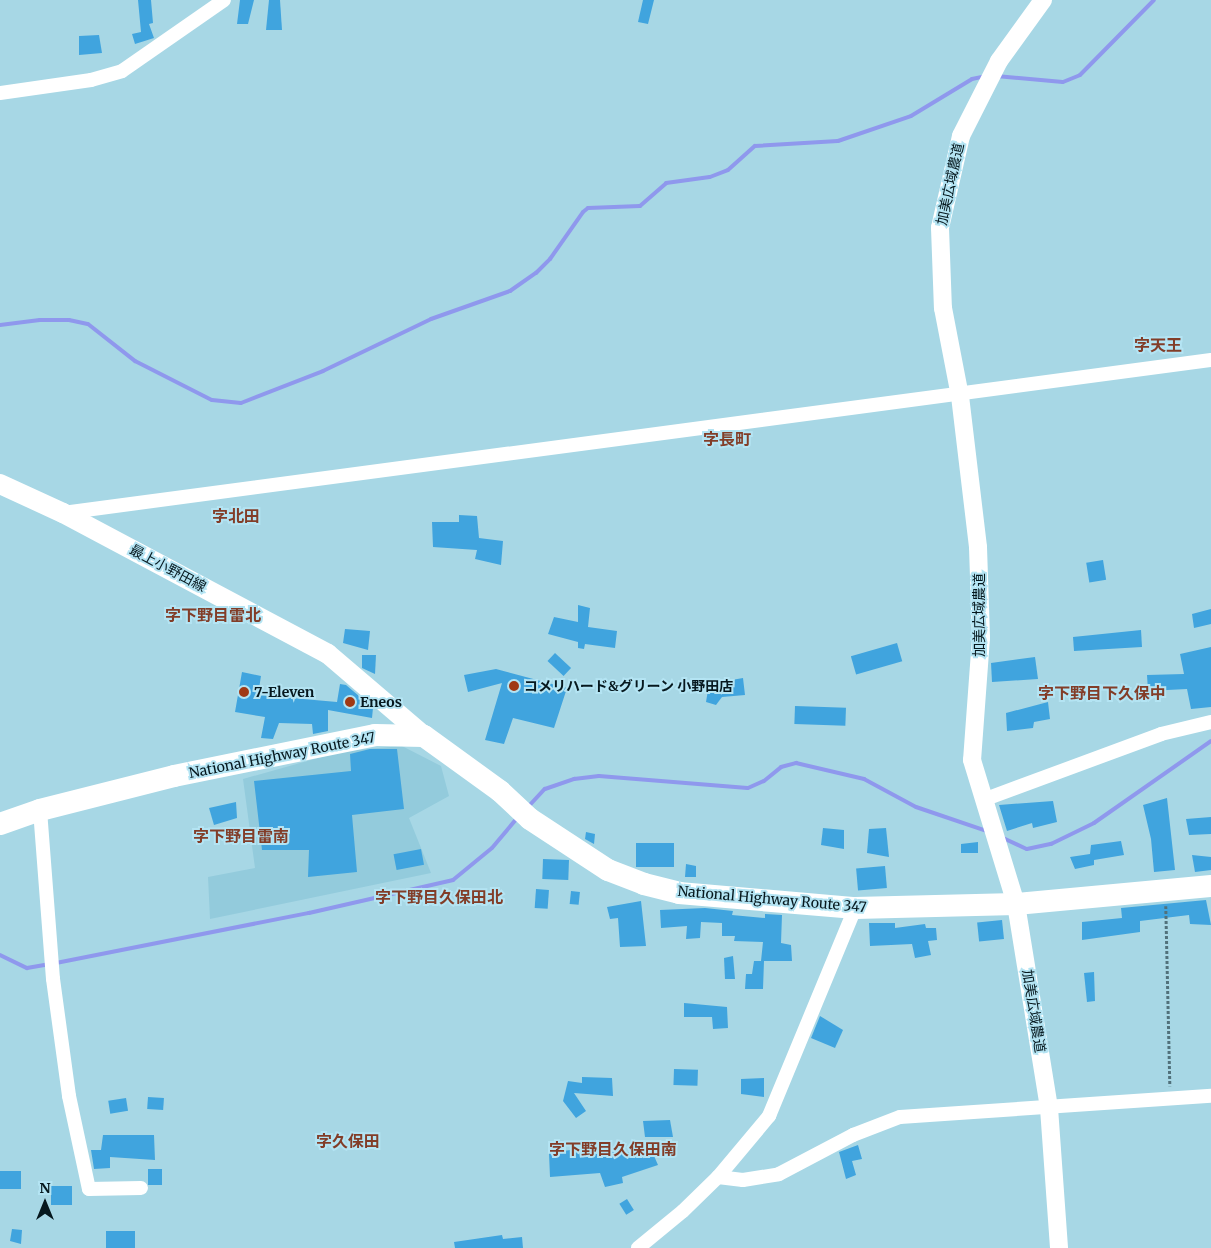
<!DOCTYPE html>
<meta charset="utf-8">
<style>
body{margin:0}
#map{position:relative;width:1211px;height:1248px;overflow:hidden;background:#a7d7e5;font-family:Merriweather,"Noto Sans JP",serif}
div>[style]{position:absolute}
.built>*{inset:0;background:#93cbdc}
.stream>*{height:4px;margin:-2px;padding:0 2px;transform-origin:2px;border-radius:2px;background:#8f98ed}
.building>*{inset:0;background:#40a4de;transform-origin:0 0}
.path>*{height:2.5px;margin-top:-1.25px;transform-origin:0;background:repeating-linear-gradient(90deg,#51717b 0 2.5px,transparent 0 5px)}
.minor>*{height:14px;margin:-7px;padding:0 7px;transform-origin:7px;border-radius:7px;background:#fff}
.tertiary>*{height:18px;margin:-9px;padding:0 9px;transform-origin:9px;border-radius:9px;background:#fff}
.secondary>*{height:20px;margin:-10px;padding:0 10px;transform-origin:10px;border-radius:10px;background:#fff}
.trunk>*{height:22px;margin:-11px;padding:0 11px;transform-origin:11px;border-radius:11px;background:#fff}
.dots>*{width:14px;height:14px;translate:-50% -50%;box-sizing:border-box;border:2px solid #b4e4f3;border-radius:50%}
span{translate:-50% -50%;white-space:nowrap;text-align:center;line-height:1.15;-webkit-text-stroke:4px #b4e4f3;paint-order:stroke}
.street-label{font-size:14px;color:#06181e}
.poi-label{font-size:14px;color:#06181e;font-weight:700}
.left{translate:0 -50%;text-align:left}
.quarter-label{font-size:16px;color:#823d28;font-weight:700}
.north{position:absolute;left:20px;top:1178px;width:50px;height:50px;-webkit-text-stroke:4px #b4e4f3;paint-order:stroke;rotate:0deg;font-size:14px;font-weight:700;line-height:20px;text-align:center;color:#06181e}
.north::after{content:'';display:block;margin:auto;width:18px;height:22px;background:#06181e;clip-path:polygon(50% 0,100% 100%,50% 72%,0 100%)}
</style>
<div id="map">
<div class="built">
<div style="clip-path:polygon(402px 746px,441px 766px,449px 796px,409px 818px,431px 873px,210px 919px,208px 877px,255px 868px,243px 779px,343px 751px)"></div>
</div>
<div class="stream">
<div style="left:996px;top:76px;width:67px;rotate:5.1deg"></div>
<div style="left:1063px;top:82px;width:18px;rotate:-22deg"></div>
<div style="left:1080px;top:75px;width:105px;rotate:-45.4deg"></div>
<div style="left:0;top:325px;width:40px;rotate:-7.1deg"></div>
<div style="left:40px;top:320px;width:29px"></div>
<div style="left:69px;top:320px;width:19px;rotate:12deg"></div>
<div style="left:88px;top:324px;width:60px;rotate:38.2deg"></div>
<div style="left:135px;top:361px;width:86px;rotate:26.9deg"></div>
<div style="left:212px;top:400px;width:29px;rotate:6deg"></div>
<div style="left:241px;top:403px;width:88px;rotate:-21.3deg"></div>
<div style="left:323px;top:371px;width:120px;rotate:-25.7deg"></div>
<div style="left:431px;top:319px;width:84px;rotate:-19.5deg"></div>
<div style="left:510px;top:291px;width:32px;rotate:-35deg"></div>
<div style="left:536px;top:273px;width:20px;rotate:-45deg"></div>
<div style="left:550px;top:259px;width:57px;rotate:-54.9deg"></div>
<div style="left:583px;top:212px;width:6px;rotate:-39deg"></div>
<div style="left:588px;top:208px;width:52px;rotate:-2.2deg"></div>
<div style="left:640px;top:206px;width:35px;rotate:-41deg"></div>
<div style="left:666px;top:183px;width:44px;rotate:-7.8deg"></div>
<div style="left:710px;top:177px;width:19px;rotate:-21deg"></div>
<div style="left:728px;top:170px;width:36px;rotate:-42deg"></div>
<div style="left:755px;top:146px;width:83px;rotate:-3.4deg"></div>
<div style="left:838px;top:141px;width:77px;rotate:-18.9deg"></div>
<div style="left:911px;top:116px;width:71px;rotate:-31.2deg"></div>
<div style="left:972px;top:79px;width:14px;rotate:-12deg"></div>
<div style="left:527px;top:808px;width:26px;rotate:-47deg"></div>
<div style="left:545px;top:789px;width:31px;rotate:-19deg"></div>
<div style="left:574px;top:779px;width:25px;rotate:-7deg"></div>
<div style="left:599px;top:776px;width:149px;rotate:4.6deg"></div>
<div style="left:748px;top:788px;width:17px;rotate:-24deg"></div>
<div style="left:764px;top:781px;width:22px;rotate:-39deg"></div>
<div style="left:781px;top:767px;width:16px;rotate:-15deg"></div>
<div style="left:796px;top:763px;width:70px;rotate:13.2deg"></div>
<div style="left:864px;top:779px;width:59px;rotate:28.3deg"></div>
<div style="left:916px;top:807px;width:75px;rotate:18.7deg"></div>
<div style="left:1003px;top:838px;width:26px;rotate:25deg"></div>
<div style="left:1027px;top:849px;width:25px;rotate:-12deg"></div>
<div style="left:1051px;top:844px;width:48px;rotate:-26deg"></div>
<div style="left:1094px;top:823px;width:143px;rotate:-35deg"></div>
<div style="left:0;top:955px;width:30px;rotate:26deg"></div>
<div style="left:27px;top:968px;width:22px;rotate:-10deg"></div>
<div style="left:56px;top:963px;width:258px;rotate:-11.2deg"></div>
<div style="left:309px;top:913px;width:148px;rotate:-12.9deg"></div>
<div style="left:453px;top:880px;width:50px;rotate:-39.4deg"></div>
<div style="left:492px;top:848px;width:39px;rotate:-50deg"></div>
</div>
<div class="building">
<div style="clip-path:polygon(138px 0,151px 0,153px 23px,149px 24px,154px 38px,135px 44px,132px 34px,141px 32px)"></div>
<div style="clip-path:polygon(240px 0,254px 0,248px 24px,237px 24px)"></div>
<div style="clip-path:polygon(269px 0,280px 0,282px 30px,266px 30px)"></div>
<div style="clip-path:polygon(643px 0,654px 0,648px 24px,638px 22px)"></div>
<div style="clip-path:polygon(99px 35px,102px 53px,79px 55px,79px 36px)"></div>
<div style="clip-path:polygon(459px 515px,477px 516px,479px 538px,503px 541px,501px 565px,475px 559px,477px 550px,433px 547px,432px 522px,459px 522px)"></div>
<div style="left:1103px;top:560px;width:20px;height:17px;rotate:81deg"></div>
<div style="clip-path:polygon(578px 605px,590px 608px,588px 627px,617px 631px,615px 648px,585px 644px,584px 649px,578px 648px,578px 642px,548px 634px,554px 617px,578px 622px)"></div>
<div style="clip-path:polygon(1211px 609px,1211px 624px,1194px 628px,1192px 614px)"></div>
<div style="clip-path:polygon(345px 629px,370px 631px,368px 650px,343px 643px)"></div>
<div style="clip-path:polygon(1141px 630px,1142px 647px,1074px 651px,1073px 637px)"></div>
<div style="left:897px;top:643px;width:19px;height:48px;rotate:74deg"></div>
<div style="clip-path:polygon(1211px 647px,1211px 707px,1191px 709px,1187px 689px,1148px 691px,1147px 675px,1184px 674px,1180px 654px)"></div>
<div style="left:555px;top:653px;width:22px;height:11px;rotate:43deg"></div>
<div style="clip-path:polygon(362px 655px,376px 655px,375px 674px,362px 668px)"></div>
<div style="clip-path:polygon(1035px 657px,1038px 679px,992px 682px,991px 663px)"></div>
<div style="clip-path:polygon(496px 669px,567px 688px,554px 728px,513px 718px,504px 744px,485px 740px,502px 683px,468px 692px,464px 675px)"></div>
<div style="clip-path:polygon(242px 672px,261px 676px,258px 695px,337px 702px,340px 684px,346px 685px,373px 708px,372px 718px,328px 710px,328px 731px,313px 734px,312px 724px,279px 723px,273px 739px,261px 738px,265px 717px,235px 712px)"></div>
<div style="clip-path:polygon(743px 678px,745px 695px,722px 697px,716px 705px,706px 702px,709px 684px)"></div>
<div style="clip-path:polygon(1048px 702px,1050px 719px,1034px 722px,1033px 728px,1007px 731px,1006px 713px)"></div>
<div style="left:795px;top:706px;width:51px;height:18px;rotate:2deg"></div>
<div style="clip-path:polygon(370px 749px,397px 749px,404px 809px,352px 815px,357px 872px,308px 877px,309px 850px,262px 850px,254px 781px,351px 771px,350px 754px)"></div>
<div style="clip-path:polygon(1167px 798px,1175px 870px,1154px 872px,1151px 839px,1143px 805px)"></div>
<div style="clip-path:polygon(1053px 801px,1057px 822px,1033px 828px,1032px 823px,1007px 831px,999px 805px)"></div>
<div style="clip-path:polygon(236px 802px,237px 818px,214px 825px,209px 808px)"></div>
<div style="clip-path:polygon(1211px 817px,1211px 834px,1189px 835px,1186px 819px)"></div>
<div style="clip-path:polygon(823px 828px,844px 830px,844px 849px,821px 845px)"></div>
<div style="clip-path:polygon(886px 828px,889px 857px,867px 853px,869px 829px)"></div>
<div style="clip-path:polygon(586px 832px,595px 834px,594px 844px,585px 839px)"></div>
<div style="clip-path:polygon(1121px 841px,1124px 855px,1094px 860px,1094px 865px,1075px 869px,1070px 857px,1090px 854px,1091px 845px)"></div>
<div style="clip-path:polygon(978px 842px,978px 853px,961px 853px,961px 844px)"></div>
<div style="left:674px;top:843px;width:24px;height:38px;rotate:90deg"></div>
<div style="left:421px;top:849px;width:16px;height:28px;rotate:79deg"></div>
<div style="clip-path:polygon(1192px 855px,1211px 857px,1211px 870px,1195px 872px)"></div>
<div style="left:543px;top:859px;width:26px;height:20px;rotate:2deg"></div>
<div style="clip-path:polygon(686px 864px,696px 866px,696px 877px,685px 877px)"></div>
<div style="left:885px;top:866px;width:22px;height:29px;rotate:85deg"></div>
<div style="left:536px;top:889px;width:13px;height:19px;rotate:4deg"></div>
<div style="left:571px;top:891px;width:9px;height:13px;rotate:6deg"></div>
<div style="clip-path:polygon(1206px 900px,1211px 925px,1190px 924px,1189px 915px,1140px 921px,1140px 932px,1082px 940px,1082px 922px,1122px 918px,1121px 908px)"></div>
<div style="clip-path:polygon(641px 901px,646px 946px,620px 947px,618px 918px,610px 919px,607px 907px)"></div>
<div style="clip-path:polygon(705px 908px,733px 911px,732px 915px,765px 918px,765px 914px,782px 915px,781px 943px,791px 945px,792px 961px,764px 961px,763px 989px,745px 989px,746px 974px,752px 974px,754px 961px,761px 961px,763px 942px,734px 941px,735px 936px,722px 936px,722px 923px,701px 922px,700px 938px,686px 939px,687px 926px,661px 928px,660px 910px)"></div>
<div style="left:1002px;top:920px;width:19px;height:25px;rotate:84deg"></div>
<div style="clip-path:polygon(869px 923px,895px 923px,895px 928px,925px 924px,926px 928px,936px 928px,937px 940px,928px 941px,931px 955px,915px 958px,912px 944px,870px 946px)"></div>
<div style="clip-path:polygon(733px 956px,735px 979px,725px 979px,724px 958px)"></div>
<div style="clip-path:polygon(1094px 972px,1095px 1001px,1087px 1002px,1084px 973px)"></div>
<div style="clip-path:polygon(684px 1003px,727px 1007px,728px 1028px,713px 1029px,712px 1017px,684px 1017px)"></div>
<div style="clip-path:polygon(820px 1016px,843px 1030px,835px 1048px,811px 1038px)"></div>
<div style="left:674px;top:1069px;width:24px;height:16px;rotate:2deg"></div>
<div style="clip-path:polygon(582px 1077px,612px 1078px,613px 1096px,574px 1093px,586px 1111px,576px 1118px,563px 1101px,568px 1081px,582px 1083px)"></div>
<div style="clip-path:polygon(764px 1078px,764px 1097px,741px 1094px,741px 1079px)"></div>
<div style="left:148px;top:1097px;width:16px;height:12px;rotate:4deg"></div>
<div style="left:126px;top:1098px;width:13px;height:18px;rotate:81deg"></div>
<div style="clip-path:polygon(670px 1120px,673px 1137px,645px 1137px,643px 1121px)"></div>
<div style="clip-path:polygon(103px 1135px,154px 1135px,155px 1160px,110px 1157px,110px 1168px,94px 1169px,91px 1150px,101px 1150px)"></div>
<div style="clip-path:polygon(606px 1145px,607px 1152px,625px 1153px,651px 1149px,658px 1165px,622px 1177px,623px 1183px,605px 1187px,600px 1173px,550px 1177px,549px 1153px)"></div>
<div style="clip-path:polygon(858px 1145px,862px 1159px,852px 1161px,856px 1175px,846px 1179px,839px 1152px)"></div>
<div style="left:162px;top:1169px;width:16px;height:14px;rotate:90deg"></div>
<div style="left:21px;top:1171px;width:18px;height:21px;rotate:90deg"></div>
<div style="left:51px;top:1186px;width:21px;height:19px"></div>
<div style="left:627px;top:1199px;width:13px;height:9px;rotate:58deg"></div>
<div style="clip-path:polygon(12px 1229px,22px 1230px,21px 1244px,10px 1241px)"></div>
<div style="left:106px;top:1231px;width:29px;height:17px"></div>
<div style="clip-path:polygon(502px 1235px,503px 1239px,522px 1237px,523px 1248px,455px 1248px,454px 1242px)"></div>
</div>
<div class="path">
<div style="left:1166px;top:906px;width:180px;rotate:88.7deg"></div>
</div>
<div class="minor">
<div style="left:0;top:93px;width:92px;rotate:-8.1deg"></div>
<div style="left:91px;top:80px;width:32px;rotate:-16deg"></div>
<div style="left:122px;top:71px;width:124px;rotate:-34.8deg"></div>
<div style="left:63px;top:513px;width:1158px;rotate:-7.59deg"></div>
<div style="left:983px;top:800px;width:190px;rotate:-20.3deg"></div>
<div style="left:1161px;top:734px;width:51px;rotate:-13.5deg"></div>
<div style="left:40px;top:810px;width:169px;rotate:85.6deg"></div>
<div style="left:53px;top:979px;width:118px;rotate:82.2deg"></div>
<div style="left:69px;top:1096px;width:95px;rotate:77.9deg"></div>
<div style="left:89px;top:1189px;width:52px;rotate:-1.1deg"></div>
<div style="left:718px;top:1177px;width:25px;rotate:7deg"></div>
<div style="left:743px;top:1180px;width:36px;rotate:-9deg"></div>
<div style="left:779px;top:1174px;width:84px;rotate:-27.8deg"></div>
<div style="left:853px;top:1135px;width:50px;rotate:-21deg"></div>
<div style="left:900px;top:1117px;width:312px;rotate:-3.9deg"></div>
<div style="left:638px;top:1248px;width:58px;rotate:-39.4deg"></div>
<div style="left:683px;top:1211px;width:49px;rotate:-44.2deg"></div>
<div style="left:718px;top:1177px;width:80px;rotate:-50.1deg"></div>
<div style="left:769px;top:1116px;width:225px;rotate:-67.5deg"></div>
</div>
<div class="tertiary">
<div style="left:1043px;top:0;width:75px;rotate:125.8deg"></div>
<div style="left:999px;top:61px;width:84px;rotate:116.9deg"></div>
<div style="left:961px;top:136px;width:94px;rotate:102.9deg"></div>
<div style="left:940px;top:228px;width:80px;rotate:87.9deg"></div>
<div style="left:943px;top:308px;width:90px;rotate:79.1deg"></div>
<div style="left:960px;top:396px;width:152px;rotate:83.2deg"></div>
<div style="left:978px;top:547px;width:91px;rotate:88.1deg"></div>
<div style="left:981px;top:638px;width:122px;rotate:94.2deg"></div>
<div style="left:972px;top:760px;width:151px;rotate:73deg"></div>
<div style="left:1016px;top:904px;width:207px;rotate:80.8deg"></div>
<div style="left:1049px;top:1108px;width:140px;rotate:85.9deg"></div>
</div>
<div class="secondary">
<div style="left:0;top:484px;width:69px;rotate:24.7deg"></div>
<div style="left:63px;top:513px;width:300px;rotate:28deg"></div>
<div style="left:328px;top:654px;width:126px;rotate:40.5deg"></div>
</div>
<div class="trunk">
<div style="left:0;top:824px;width:42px;rotate:-19.3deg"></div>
<div style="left:40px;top:810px;width:138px;rotate:-14.2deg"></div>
<div style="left:174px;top:776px;width:205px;rotate:-11.5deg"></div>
<div style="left:375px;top:735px;width:49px;rotate:1.2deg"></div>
<div style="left:424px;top:736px;width:94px;rotate:35.9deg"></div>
<div style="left:500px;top:791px;width:41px;rotate:43deg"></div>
<div style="left:530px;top:819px;width:93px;rotate:33.2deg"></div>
<div style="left:608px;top:870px;width:39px;rotate:21deg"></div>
<div style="left:644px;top:884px;width:36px;rotate:14deg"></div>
<div style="left:679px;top:893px;width:177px;rotate:4.9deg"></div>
<div style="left:855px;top:908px;width:161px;rotate:-1.4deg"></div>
<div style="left:1016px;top:904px;width:196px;rotate:-5.3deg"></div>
</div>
<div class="dots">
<div style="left:514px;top:686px;background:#a03915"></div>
<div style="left:244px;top:692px;background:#a03915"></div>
<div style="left:350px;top:702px;background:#a03915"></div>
</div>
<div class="street-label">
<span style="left:950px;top:184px;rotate:-78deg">加美広域農道</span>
<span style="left:168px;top:568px;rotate:28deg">最上小野田線</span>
<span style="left:979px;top:615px;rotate:-90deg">加美広域農道</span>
<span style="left:282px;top:755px;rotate:-11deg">National Highway Route 347</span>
<span style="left:772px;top:899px;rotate:5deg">National Highway Route 347</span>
<span style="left:1034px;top:1011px;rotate:81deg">加美広域農道</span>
</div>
<div class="poi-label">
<span class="left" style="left:524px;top:686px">コメリハード&amp;グリーン 小野田店</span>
<span class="left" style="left:254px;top:692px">7-Eleven</span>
<span class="left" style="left:360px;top:702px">Eneos</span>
</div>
<div class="quarter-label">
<span style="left:1158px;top:345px">字天王</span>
<span style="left:727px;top:439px">字長町</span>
<span style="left:236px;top:516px">字北田</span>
<span style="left:213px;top:615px">字下野目雷北</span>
<span style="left:1102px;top:693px">字下野目下久保中</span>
<span style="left:241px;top:836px">字下野目雷南</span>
<span style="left:439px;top:897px">字下野目久保田北</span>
<span style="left:348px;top:1141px">字久保田</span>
<span style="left:613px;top:1149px">字下野目久保田南</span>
</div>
<div class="north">N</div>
</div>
